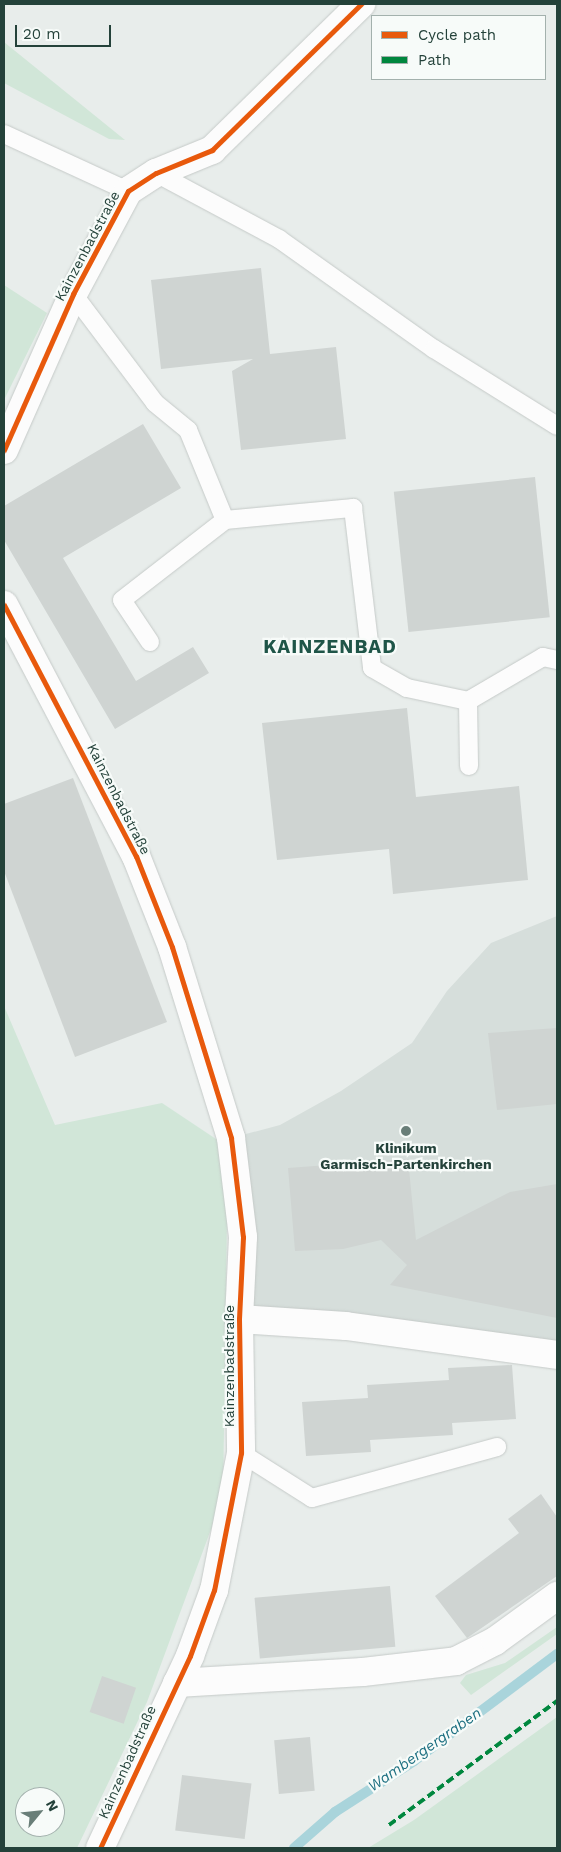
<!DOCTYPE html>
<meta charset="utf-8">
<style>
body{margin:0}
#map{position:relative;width:561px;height:1852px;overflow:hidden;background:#e8edeb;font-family:"Work Sans",sans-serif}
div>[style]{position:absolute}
.built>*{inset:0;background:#d6dedb}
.green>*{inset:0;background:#d1e6d8}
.stream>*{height:10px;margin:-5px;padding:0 5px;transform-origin:5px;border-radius:5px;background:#a9d4db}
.building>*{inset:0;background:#cfd4d2;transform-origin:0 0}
.roads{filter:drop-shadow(0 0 1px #c5cac8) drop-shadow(0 0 1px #c5cac8)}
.lane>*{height:18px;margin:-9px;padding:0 9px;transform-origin:9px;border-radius:9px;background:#fcfcfc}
.street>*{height:28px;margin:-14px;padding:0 14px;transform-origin:14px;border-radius:14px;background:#fcfcfc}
.quiet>*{height:4px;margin-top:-2px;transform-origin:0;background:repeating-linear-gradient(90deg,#00873e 0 8px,transparent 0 12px)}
.cycleway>*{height:5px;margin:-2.5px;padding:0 2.5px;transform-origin:2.5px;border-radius:2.5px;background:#e8590c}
.dots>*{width:14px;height:14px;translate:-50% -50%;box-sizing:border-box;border:2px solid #f7fbf9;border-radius:50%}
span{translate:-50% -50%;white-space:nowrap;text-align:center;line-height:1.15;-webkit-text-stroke:4.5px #f7fbf9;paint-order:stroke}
.street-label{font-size:14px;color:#24423a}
.poi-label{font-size:14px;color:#24423a;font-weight:700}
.water-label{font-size:15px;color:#1c6f80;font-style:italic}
.district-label{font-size:19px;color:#1f5548;font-weight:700;letter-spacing:1px}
.frame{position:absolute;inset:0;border:5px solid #24423a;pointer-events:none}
.legend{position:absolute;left:371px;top:15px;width:175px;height:65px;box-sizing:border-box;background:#f7fbf9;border:1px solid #a3b1ad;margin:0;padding:6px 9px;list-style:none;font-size:15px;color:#24423a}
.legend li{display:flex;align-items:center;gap:10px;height:25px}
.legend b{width:25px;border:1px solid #a3b1ad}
.north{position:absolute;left:15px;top:1787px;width:50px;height:50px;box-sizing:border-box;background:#f7fbf9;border:1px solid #a3b1ad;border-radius:50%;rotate:62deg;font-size:14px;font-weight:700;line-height:20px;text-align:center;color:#24423a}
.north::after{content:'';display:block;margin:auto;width:18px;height:22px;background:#697e78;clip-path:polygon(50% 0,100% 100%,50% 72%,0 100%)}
.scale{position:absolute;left:15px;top:25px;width:96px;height:22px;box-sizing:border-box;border:2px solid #24423a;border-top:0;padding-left:6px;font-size:15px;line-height:18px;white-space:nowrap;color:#24423a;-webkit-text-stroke:4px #f7fbf9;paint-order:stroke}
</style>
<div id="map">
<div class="built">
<div style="clip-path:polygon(557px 916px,557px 1355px,239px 1319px,231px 1138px,280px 1125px,341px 1091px,412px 1043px,447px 991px,491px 943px)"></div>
</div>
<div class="green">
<div style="clip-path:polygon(4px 42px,125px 140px,109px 139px,4px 83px)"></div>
<div style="clip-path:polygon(4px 285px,47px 313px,4px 400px)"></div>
<div style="clip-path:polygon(evenodd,4px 1006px,55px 1125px,162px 1103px,228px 1147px,223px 1497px,147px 1702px,77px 1848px,4px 1848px,4px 1006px,25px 1797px,55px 1797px,55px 1827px,25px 1827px,25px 1797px)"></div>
<div style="clip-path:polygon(557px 1627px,557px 1634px,471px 1695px,460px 1683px,466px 1675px,505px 1663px)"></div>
<div style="clip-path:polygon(557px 1717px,557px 1848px,368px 1848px,414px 1820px)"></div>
</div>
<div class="stream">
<div style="left:294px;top:1848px;width:55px;rotate:-41.3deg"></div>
<div style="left:335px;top:1812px;width:94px;rotate:-32.8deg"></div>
<div style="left:414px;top:1761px;width:179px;rotate:-36.8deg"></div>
</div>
<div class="building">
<div style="clip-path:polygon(261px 268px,270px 354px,336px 347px,346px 439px,241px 450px,232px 371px,253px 359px,161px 369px,151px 280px)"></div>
<div style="clip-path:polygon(143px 424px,181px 488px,63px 558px,136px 681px,193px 647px,209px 673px,115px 729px,4px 540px,4px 506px)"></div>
<div style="left:535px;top:477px;width:141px;height:142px;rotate:84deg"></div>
<div style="clip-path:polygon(407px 708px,416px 797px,519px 786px,528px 880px,393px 894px,389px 849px,277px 860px,262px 723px)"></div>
<div style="clip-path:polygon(73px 778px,167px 1022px,75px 1057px,4px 871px,4px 804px)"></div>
<div style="clip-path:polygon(557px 1028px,557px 1104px,497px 1110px,488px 1033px)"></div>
<div style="clip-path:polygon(408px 1159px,416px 1240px,510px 1192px,557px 1184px,557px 1318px,390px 1285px,407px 1265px,381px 1240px,343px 1249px,295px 1251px,288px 1168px)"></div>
<div style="clip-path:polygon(512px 1365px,516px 1419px,452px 1423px,453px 1435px,370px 1440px,371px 1452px,306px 1456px,302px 1402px,368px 1398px,367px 1385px,449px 1380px,448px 1368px)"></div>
<div style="clip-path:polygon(541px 1494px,557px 1517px,557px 1576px,467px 1638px,435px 1596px,519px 1533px,508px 1519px)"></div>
<div style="left:390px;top:1586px;width:61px;height:136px;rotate:85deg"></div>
<div style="left:102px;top:1676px;width:36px;height:38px;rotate:19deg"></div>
<div style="left:310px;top:1737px;width:54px;height:36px;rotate:85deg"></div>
<div style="left:182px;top:1775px;width:70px;height:56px;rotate:7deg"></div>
</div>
<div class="roads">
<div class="lane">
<div style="left:4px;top:134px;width:136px;rotate:24.7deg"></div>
<div style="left:156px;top:173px;width:140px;rotate:28.2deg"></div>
<div style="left:279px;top:239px;width:190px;rotate:35.4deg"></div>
<div style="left:434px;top:349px;width:145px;rotate:32deg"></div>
<div style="left:73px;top:294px;width:136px;rotate:53deg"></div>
<div style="left:155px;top:403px;width:43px;rotate:39.3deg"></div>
<div style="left:188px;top:430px;width:97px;rotate:67.7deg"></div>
<div style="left:225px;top:520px;width:129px;rotate:-5.4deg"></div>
<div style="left:353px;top:508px;width:161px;rotate:83.2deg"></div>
<div style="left:372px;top:668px;width:40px;rotate:29.7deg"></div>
<div style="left:407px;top:688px;width:62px;rotate:12deg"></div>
<div style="left:468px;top:701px;width:87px;rotate:-30.4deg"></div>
<div style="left:543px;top:657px;width:14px;rotate:12deg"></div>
<div style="left:150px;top:642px;width:50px;rotate:-123.7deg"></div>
<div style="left:122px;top:600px;width:130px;rotate:-37.8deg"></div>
<div style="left:468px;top:701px;width:65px;rotate:89.1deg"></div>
<div style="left:241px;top:1453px;width:84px;rotate:32.4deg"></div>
<div style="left:312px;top:1498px;width:192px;rotate:-15.4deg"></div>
</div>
<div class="street">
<div style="left:4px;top:450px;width:171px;rotate:-66.1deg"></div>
<div style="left:73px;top:294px;width:117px;rotate:-61.9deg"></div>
<div style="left:128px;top:191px;width:33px;rotate:-33deg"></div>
<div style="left:156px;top:173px;width:61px;rotate:-22.3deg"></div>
<div style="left:212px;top:150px;width:209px;rotate:-44.4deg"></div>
<div style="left:4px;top:605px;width:284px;rotate:62.3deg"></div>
<div style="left:136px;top:856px;width:98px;rotate:68.4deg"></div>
<div style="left:172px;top:947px;width:200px;rotate:72.8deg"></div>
<div style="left:231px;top:1138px;width:100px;rotate:83.1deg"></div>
<div style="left:243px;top:1237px;width:82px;rotate:92.8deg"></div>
<div style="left:239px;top:1319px;width:134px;rotate:89.1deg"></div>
<div style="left:241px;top:1453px;width:140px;rotate:101.1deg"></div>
<div style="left:214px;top:1590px;width:70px;rotate:110deg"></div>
<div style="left:190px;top:1656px;width:212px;rotate:115.1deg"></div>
<div style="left:239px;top:1319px;width:107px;rotate:3.7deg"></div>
<div style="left:346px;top:1326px;width:213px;rotate:7.8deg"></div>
<div style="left:177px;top:1683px;width:186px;rotate:-3.4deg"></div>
<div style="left:363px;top:1672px;width:94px;rotate:-6.7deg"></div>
<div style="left:456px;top:1661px;width:44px;rotate:-27.1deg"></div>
<div style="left:495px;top:1641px;width:77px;rotate:-36deg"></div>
</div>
</div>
<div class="quiet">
<div style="left:389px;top:1825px;width:209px;rotate:-36.4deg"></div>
</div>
<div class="cycleway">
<div style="left:4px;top:450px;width:171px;rotate:-66.1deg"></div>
<div style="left:73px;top:294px;width:117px;rotate:-61.9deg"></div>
<div style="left:128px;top:191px;width:33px;rotate:-33deg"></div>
<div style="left:156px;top:173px;width:61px;rotate:-22.3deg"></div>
<div style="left:212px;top:150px;width:209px;rotate:-44.4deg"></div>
<div style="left:4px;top:605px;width:284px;rotate:62.3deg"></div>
<div style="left:136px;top:856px;width:98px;rotate:68.4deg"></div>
<div style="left:172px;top:947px;width:200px;rotate:72.8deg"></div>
<div style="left:231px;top:1138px;width:100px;rotate:83.1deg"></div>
<div style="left:243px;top:1237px;width:82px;rotate:92.8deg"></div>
<div style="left:239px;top:1319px;width:134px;rotate:89.1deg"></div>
<div style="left:241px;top:1453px;width:140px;rotate:101.1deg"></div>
<div style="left:214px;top:1590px;width:70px;rotate:110deg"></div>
<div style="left:190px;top:1656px;width:212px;rotate:115.1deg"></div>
</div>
<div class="dots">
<div style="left:406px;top:1131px;background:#697e78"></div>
</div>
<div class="street-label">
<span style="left:87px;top:246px;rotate:-62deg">Kainzenbadstraße</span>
<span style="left:119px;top:799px;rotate:63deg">Kainzenbadstraße</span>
<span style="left:229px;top:1366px;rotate:-90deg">Kainzenbadstraße</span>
<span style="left:127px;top:1762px;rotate:-66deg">Kainzenbadstraße</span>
</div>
<div class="poi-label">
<span style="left:406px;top:1156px">Klinikum<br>Garmisch-Partenkirchen</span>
</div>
<div class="water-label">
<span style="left:425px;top:1750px;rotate:-35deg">Wambergergraben</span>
</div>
<div class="district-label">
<span style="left:330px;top:647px">KAINZENBAD</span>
</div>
<div class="frame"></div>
<ul class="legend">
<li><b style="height:6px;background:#e8590c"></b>Cycle path</li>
<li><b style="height:6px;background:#00873e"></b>Path</li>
</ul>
<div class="north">N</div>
<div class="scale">20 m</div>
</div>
